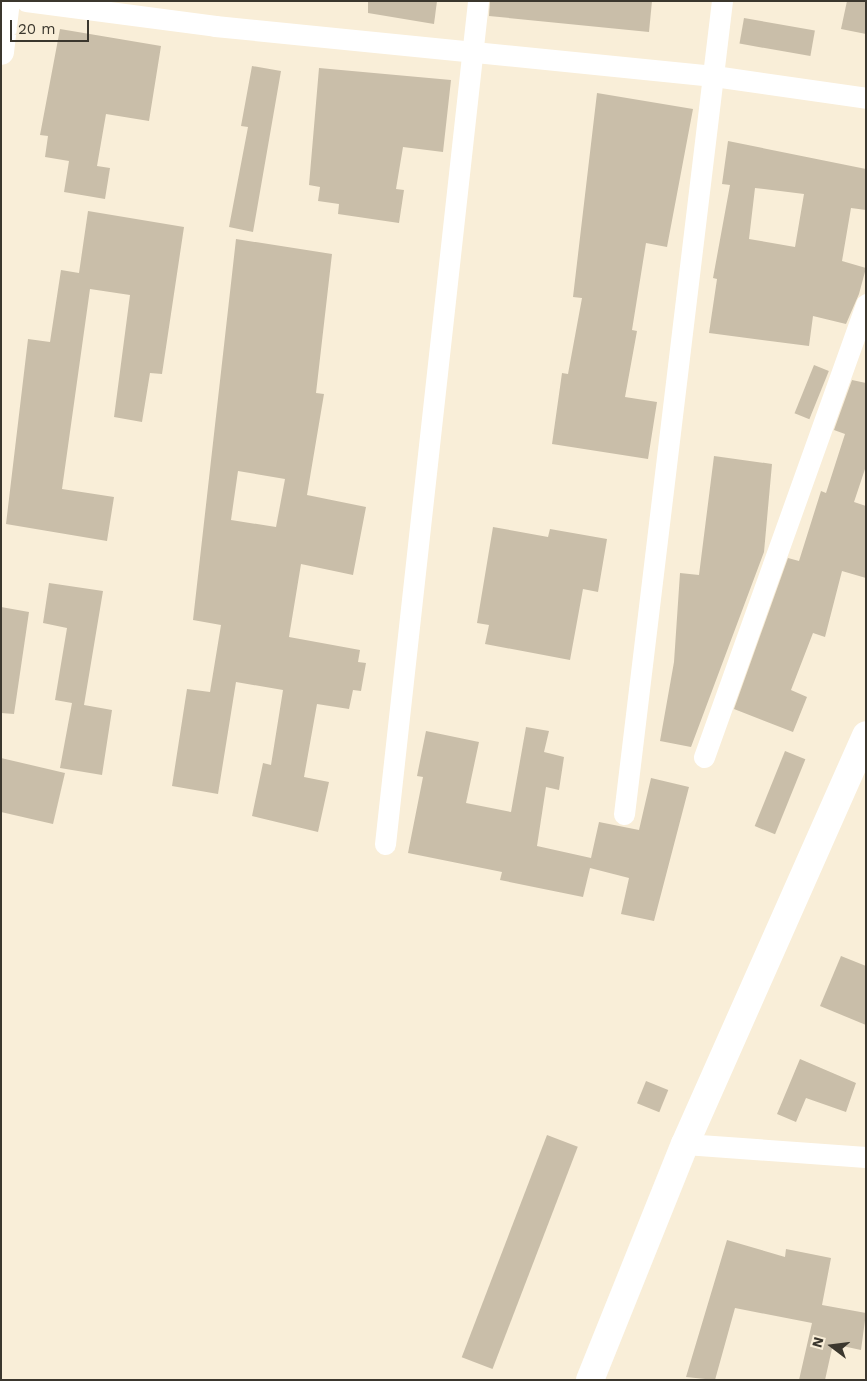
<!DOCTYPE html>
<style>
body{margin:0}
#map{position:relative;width:867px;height:1381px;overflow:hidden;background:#f9eed8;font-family:"Work Sans",sans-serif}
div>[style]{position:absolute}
.building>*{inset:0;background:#c9bea9;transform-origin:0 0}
.minor>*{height:21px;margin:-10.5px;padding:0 10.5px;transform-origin:10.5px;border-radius:10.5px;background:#fff}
.tertiary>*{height:26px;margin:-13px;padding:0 13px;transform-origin:13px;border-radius:13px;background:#fff}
.primary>*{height:28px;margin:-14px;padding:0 14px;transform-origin:14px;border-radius:14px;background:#fff}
span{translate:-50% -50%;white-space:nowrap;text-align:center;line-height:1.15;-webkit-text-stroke:4px #f9eed8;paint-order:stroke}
.frame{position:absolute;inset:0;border:2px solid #3b372e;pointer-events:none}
.north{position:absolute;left:807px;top:1321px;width:50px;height:50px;-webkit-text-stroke:4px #f9eed8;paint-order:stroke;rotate:285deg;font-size:14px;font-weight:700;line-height:20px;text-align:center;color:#3b372e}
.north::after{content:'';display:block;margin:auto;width:18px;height:22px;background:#3b372e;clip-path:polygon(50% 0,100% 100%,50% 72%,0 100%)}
.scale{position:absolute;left:10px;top:20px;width:79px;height:22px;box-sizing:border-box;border:2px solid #3b372e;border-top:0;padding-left:6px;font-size:15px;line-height:18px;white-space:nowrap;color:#3b372e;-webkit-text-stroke:4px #f9eed8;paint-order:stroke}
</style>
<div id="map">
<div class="building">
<div style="clip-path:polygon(368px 1px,437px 1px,434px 24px,368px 13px)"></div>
<div style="clip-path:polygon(490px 1px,652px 1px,649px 32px,489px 16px)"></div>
<div style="clip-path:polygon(847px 1px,866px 1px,866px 34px,841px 29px)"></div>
<div style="left:744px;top:18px;width:72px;height:26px;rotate:10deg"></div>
<div style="clip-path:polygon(60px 29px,161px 46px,149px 121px,106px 114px,97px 166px,110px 168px,105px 199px,64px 192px,69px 161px,45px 157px,48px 136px,40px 135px)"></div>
<div style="clip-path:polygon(252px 66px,281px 71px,253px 232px,229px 227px,248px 127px,241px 126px)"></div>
<div style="clip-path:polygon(319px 68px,451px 80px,443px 152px,403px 147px,396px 189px,404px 190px,399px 223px,338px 214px,339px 204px,318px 201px,320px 187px,309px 185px)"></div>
<div style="clip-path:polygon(597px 93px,693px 109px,667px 247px,646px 243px,632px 330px,637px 331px,625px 397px,657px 402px,648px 459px,552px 444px,562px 373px,568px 374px,582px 298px,573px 297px)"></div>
<div style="clip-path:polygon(evenodd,728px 141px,866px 169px,866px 210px,851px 208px,842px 261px,866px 268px,859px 294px,846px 324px,813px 316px,809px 346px,709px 333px,717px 279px,713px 278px,730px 185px,722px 184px,728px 141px,755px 188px,804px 194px,795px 247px,749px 239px,755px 188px)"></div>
<div style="clip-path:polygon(88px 211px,184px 227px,162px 374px,150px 373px,142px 422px,114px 417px,130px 295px,90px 289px,62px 489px,114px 497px,107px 541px,6px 524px,28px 339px,50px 342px,61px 270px,79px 273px)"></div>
<div style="clip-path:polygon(evenodd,236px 239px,332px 254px,316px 393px,324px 394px,307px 495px,366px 507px,353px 575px,301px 564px,289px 637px,360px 650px,358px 662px,366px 663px,361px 691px,353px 690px,349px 709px,317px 704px,304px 777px,329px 782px,318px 832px,252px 816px,263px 763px,271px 765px,283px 690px,236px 682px,218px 794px,172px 786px,187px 689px,210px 692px,221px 625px,193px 620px,236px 239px,238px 471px,285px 479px,276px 527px,231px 520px,238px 471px)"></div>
<div style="left:814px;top:365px;width:16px;height:52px;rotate:22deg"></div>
<div style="clip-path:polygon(852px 380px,866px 383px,866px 466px,854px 502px,866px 506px,866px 578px,842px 571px,825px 637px,813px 633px,791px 690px,807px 697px,793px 732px,734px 709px,788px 558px,799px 561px,821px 491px,826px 493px,845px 434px,834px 430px)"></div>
<div style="clip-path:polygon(714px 456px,772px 464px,764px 552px,691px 747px,660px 741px,674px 662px,680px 573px,699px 575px)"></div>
<div style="clip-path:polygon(493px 527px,548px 537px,550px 529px,607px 539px,598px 592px,583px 589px,570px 660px,485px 644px,489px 625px,477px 623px)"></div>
<div style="clip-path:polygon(49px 583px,103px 591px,84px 705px,112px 710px,102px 775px,60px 768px,72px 703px,55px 700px,67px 628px,43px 623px)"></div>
<div style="clip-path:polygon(1px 607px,29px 612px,14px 714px,1px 713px)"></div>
<div style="clip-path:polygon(526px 727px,549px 731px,544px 752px,564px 757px,559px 790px,546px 787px,537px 846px,591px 858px,599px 822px,639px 830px,651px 778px,689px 787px,654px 921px,621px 914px,629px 878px,590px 868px,583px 897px,500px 880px,502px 872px,408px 853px,423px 777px,417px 776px,426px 731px,479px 742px,466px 803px,511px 812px)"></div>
<div style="left:785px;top:751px;width:22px;height:81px;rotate:22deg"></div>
<div style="clip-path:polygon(1px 758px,65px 773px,53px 824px,1px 812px)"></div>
<div style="clip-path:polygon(841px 956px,866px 966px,866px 1025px,820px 1006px)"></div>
<div style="clip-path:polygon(800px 1059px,856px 1083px,846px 1112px,806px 1098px,796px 1122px,777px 1114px)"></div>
<div style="left:646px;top:1081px;width:24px;height:24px;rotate:22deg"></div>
<div style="left:547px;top:1135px;width:33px;height:238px;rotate:21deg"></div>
<div style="clip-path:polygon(727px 1240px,785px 1257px,786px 1249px,831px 1258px,822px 1305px,866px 1313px,861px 1350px,833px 1344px,825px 1380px,799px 1380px,812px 1323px,735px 1308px,715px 1380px,686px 1377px)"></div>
</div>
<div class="minor">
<div style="left:26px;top:1px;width:191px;rotate:7.5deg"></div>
<div style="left:215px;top:26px;width:501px;rotate:5.72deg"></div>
<div style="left:714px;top:76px;width:154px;rotate:8.2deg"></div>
<div style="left:704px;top:757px;width:481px;rotate:-70.3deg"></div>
<div style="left:624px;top:814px;width:819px;rotate:-83.13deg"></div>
<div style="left:385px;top:844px;width:848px;rotate:-83.7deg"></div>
<div style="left:685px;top:1144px;width:181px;rotate:4.1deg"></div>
</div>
<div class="tertiary">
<div style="left:1px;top:52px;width:51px;rotate:-83.3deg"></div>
</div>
<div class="primary">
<div style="left:590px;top:1380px;width:254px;rotate:-68.1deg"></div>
<div style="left:685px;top:1144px;width:447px;rotate:-66.1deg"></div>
</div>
<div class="frame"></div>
<div class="north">N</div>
<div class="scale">20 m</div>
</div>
